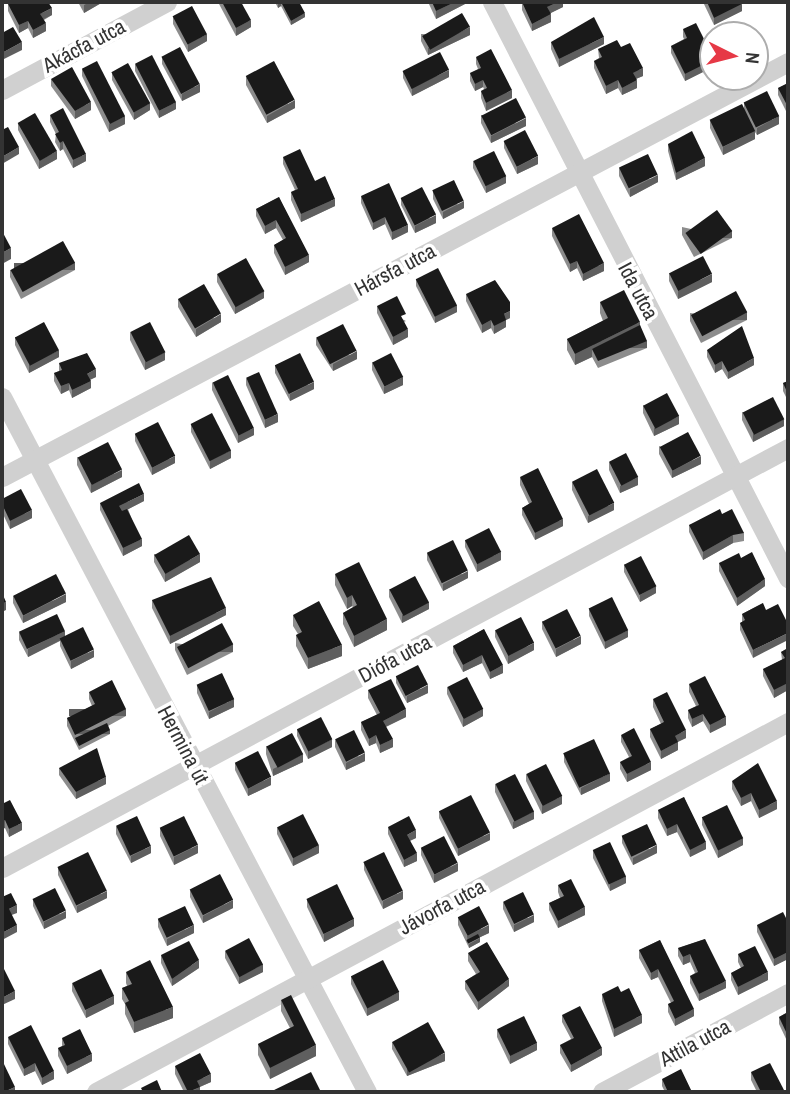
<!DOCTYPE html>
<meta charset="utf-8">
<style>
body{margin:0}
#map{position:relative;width:790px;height:1094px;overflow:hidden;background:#fff;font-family:"Archivo Narrow",sans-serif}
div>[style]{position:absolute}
.street>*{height:19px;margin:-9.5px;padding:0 9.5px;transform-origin:9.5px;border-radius:9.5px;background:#d0d0d0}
.wall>*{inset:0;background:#8c8c8c}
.shaded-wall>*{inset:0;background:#5f5f5f;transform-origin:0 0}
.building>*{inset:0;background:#1a1a1a;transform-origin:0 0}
span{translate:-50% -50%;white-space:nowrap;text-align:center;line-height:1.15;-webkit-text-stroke:7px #fff;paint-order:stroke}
.street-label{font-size:21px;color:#333}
.frame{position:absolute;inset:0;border:4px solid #333;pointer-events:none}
.north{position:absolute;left:699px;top:21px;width:70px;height:70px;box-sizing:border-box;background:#fff;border:2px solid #adadad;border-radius:50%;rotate:96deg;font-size:19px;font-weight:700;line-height:28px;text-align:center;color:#333}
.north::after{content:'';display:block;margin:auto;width:24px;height:32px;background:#e63946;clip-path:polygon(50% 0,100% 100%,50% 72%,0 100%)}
</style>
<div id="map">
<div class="street">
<div style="left:492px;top:2px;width:648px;rotate:62.8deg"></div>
<div style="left:2px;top:90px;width:187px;rotate:-28.1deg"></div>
<div style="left:2px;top:397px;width:785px;rotate:62.29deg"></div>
<div style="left:2px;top:477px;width:889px;rotate:-27.83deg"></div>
<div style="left:2px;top:868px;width:891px;rotate:-28.12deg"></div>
<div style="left:96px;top:1092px;width:785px;rotate:-28.13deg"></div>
<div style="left:602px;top:1092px;width:211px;rotate:-28deg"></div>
</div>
<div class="wall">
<div style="clip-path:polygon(78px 2px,103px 2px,84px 13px)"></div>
<div style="clip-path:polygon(218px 2px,241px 2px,251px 27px,236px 36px)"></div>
<div style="clip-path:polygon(275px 2px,299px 2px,305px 17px,291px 25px,281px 6px,278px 8px)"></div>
<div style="clip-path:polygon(428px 2px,465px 2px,465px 4px,436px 19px)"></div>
<div style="clip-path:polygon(522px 2px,563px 2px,563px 7px,550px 13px,551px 22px,532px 31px,522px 10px)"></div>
<div style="clip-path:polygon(703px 2px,741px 2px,742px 11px,714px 25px)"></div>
<div style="clip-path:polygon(8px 4px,52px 15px,44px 20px,46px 31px,33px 38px,28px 28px,19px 33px,8px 11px)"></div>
<div style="clip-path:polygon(173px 17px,207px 41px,188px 52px,173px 24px)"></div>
<div style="clip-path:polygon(683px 29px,713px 57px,713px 67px,685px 81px,671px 53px,671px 46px,684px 39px,683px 37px)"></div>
<div style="clip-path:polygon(421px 34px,470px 35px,428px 55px,421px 41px)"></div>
<div style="clip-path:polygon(551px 42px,604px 44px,559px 67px,551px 49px)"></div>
<div style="clip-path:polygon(621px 47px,643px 76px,636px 79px,637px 88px,622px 95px,618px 88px,606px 94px,594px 68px,594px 61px,599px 58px,598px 49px)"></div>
<div style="clip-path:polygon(162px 57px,200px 92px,182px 101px,162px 64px)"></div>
<div style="clip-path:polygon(476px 57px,512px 98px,486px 111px,481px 98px,481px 91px,484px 89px,483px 87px,475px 91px,470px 81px,470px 73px,478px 69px,476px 64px)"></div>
<div style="clip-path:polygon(135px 64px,176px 109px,159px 118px,135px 71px)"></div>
<div style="clip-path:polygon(82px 69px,125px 124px,109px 132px,82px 76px)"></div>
<div style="clip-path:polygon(403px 71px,449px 77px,412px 96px,403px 78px)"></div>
<div style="clip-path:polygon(112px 73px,150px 110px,134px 120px,112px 80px)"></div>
<div style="clip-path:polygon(246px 77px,295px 108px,267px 123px,246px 85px)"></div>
<div style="clip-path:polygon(51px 79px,91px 110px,75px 119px,51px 86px)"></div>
<div style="clip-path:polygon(788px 83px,788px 115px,778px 95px,778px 88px)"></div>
<div style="clip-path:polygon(744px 103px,779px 124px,757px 135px,755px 132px,755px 139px,723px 155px,710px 128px,710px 121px,744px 109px)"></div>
<div style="clip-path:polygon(50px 115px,86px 161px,73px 168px,63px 149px,60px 151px,55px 142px,56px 134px,50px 122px)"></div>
<div style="clip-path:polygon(481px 115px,526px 126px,491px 143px,481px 123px)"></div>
<div style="clip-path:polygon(18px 123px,57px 159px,39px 169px,18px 130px)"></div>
<div style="clip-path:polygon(504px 141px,538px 164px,517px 174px,504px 148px)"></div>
<div style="clip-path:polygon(668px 144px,705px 166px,676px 180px,668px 151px)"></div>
<div style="clip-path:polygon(283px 157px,315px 181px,335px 206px,301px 222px,291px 200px,291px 192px,295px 190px,283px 164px)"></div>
<div style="clip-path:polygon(473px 161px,506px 183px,486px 193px,473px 168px)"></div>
<div style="clip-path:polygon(619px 168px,658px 182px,630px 197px,619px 176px)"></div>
<div style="clip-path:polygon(433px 191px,464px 208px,443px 219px,433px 199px)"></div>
<div style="clip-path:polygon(361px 196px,408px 232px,392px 240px,385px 224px,373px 230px,361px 203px)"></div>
<div style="clip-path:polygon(279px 197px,309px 262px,285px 275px,274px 253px,274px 245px,283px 240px,276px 228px,265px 234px,256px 216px,256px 209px)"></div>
<div style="clip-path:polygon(401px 198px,436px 223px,415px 233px,401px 205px)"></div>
<div style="clip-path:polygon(682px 227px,732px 238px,694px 257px,682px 235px)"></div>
<div style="clip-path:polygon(552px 228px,604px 271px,583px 281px,577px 268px,570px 272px,552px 236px)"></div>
<div style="clip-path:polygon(10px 270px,75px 270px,21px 299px,10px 277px)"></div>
<div style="clip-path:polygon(669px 273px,712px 282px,678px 299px,669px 281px)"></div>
<div style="clip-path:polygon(217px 274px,264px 298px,235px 314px,217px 282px)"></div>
<div style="clip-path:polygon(416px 279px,457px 312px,435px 323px,416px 286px)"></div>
<div style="clip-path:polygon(466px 294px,510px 318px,506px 320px,506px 327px,494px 334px,491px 328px,482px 333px,466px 301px)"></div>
<div style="clip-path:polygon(178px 299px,221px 322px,196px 337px,178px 307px)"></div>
<div style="clip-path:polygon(600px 302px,640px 325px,647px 348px,598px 368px,592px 357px,575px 365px,567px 350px,567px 339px,603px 321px,600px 313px)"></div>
<div style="clip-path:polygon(377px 306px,406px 321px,404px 322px,408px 337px,393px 345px,377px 313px)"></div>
<div style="clip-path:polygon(690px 313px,747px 320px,701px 343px,690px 321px)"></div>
<div style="clip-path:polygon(130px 332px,165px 360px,145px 370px,130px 340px)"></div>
<div style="clip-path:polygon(15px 337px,59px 357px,29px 373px,15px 345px)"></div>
<div style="clip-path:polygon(316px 338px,357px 359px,333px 371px,316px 345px)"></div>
<div style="clip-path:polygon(707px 350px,754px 365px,728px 379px,722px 369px,715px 373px,707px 357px)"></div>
<div style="clip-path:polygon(372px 362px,403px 385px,384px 394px,372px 370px)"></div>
<div style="clip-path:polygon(59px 363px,96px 377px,90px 380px,91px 388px,72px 398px,69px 390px,61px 394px,54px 381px,54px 373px,59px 371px)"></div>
<div style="clip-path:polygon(275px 365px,314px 389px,290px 401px,275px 373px)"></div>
<div style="clip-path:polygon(246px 378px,278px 422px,265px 428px,246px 385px)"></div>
<div style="clip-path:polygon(788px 381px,788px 401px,783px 391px,783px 383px)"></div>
<div style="clip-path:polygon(212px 382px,254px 435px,238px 443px,212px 390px)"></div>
<div style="clip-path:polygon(643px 405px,679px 424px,654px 436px,643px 413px)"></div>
<div style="clip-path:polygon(742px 412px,784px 426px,753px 442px,742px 420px)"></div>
<div style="clip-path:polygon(191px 424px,231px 458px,210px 469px,191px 432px)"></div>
<div style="clip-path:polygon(135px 434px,175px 463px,152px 475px,135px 441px)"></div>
<div style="clip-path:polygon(659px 446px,701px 464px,672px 478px,659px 454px)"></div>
<div style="clip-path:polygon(77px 457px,122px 477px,91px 493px,77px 465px)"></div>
<div style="clip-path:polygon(609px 462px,638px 485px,620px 493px,609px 470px)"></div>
<div style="clip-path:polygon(520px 477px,563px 526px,535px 540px,522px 515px,522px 508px,529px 504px,520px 485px)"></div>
<div style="clip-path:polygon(572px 482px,614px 510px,588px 523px,572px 490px)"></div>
<div style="clip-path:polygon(2px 499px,32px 518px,10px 529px,2px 512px)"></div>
<div style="clip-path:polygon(144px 501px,128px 509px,142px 546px,123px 556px,100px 510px,100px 503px)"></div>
<div style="clip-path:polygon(722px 514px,744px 533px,744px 541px,733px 543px,703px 560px,689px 532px,689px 525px)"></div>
<div style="clip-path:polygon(465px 540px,501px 560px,477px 572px,465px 547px)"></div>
<div style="clip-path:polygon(427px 553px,468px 578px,443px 591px,427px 560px)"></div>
<div style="clip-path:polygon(154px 554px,200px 562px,165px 582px,154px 562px)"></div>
<div style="clip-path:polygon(741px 558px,765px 586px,737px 606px,719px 571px,719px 563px)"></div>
<div style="clip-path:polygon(624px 564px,656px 593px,640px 602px,624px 572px)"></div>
<div style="clip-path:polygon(335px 574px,387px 630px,354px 647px,343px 624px,343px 613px,353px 607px,352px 606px,347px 609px,335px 585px)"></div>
<div style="clip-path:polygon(389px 589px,429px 609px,402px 623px,389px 597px)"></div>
<div style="clip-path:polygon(13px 596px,66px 602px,23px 623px,13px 603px)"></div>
<div style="clip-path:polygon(152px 600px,226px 615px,170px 644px,152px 608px)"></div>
<div style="clip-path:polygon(763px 603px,753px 658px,740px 630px,740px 623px,742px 622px,742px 614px)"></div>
<div style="clip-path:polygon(589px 609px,628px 637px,605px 649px,589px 616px)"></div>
<div style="clip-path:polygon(293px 615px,342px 656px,308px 669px,296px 646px,296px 635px,298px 634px,293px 626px)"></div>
<div style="clip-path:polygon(542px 621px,581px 644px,556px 657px,542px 629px)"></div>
<div style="clip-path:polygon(484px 629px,503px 673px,490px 679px,482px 663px,463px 672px,453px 653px,453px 646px)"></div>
<div style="clip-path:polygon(495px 630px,534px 650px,508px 664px,495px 637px)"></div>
<div style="clip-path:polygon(19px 633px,65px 636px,94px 657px,71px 669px,60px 646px,60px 641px,28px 657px,19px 640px)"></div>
<div style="clip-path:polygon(175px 643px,233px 652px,187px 675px,175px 650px)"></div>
<div style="clip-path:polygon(788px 648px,788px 690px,774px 698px,763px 676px,763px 669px,782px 660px,781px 652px)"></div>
<div style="clip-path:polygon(396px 676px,428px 693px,407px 703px,396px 683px)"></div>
<div style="clip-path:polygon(689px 684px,726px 725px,710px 733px,703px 721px,692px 727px,688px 718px,688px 710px,696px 706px,689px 692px)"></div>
<div style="clip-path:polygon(197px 685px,234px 707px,209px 719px,197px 693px)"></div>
<div style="clip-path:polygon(447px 687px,483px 716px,463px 727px,447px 694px)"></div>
<div style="clip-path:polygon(368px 690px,406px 717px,386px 727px,393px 747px,380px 753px,376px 743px,369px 746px,361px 730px,361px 722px,377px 715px,368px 698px)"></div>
<div style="clip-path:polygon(89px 692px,126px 716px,108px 726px,110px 734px,79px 750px,67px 726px,67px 718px,92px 706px,89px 699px)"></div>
<div style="clip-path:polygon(653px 699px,686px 738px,678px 742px,678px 750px,661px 759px,650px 737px,650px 729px,661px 724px,653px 707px)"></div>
<div style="clip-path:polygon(297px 729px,332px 747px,308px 759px,297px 736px)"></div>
<div style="clip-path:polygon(621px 735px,651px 770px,627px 782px,620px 769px,620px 762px,629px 757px,621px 742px)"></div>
<div style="clip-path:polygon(335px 740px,365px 761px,346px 770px,335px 747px)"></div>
<div style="clip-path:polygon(266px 746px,303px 762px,273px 776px,266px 754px)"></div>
<div style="clip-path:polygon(564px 754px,610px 781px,581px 795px,564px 762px)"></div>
<div style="clip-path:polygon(235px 763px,271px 785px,248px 796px,235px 770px)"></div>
<div style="clip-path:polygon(59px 768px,106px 784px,76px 799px,59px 775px)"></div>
<div style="clip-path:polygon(526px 774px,562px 804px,542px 814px,526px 781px)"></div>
<div style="clip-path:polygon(732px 781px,777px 809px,759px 818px,751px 801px,741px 806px,732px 789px)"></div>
<div style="clip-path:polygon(495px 784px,534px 819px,513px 829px,495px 792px)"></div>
<div style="clip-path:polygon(684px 797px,706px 849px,690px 857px,677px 832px,667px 836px,658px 818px,658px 810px)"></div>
<div style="clip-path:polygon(2px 804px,22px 830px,9px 837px,5px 828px,2px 829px)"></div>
<div style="clip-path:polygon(439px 811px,490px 840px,458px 856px,439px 818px)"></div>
<div style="clip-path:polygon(702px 818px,743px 845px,718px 858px,702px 825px)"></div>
<div style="clip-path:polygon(116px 826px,151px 853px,131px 863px,116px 834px)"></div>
<div style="clip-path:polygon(277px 827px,319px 853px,293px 866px,277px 834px)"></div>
<div style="clip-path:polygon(388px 827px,416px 838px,410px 841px,417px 861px,404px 867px,388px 834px)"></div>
<div style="clip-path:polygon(160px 828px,198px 853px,174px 865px,160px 836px)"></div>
<div style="clip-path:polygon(622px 836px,657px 853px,633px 865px,622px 843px)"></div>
<div style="clip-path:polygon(421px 848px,458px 871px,434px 883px,421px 855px)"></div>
<div style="clip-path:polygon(593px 850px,626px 883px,610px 891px,593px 858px)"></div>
<div style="clip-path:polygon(364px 863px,403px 899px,383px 909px,364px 870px)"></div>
<div style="clip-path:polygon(58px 867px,107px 898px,77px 913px,58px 875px)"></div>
<div style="clip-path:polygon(558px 885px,585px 915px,558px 928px,549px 910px,549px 903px,560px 898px,558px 892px)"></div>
<div style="clip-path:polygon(190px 890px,233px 908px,203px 923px,190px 897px)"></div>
<div style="clip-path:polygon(33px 899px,66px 918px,44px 929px,33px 906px)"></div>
<div style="clip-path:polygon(307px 899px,354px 926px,324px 942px,307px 907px)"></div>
<div style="clip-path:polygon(503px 902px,534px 922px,514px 932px,503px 909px)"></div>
<div style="clip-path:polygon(458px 917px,489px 933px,480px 937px,480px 942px,469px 948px,458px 925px)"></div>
<div style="clip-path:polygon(158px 919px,194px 933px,167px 946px,158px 927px)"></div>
<div style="clip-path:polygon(788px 922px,788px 959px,774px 966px,757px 932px,757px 925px)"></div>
<div style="clip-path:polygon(705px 939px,726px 988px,699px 1001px,690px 983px,690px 976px,695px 973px,690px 962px,683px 965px,678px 956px,678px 948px)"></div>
<div style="clip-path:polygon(660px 940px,694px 1016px,675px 1026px,668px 1012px,668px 1004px,671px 1003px,658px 977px,651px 980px,639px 958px,639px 950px)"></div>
<div style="clip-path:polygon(225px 951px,263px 972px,239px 984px,225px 958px)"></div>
<div style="clip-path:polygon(468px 953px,509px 986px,478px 1010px,465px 989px,465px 981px,476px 974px,468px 961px)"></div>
<div style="clip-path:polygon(738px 954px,768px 980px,738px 995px,731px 980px,731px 973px,741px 968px,738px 962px)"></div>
<div style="clip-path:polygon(161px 955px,199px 968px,172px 986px,161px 963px)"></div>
<div style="clip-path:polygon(126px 972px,173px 1018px,134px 1033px,125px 1014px,125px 1004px,122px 999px,122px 988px,127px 986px,126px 983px)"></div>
<div style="clip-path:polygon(351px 976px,399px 1000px,367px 1016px,351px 984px)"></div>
<div style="clip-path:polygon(72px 983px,114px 1004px,86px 1018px,72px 991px)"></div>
<div style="clip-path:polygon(602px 994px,642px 1023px,614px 1037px,602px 1001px)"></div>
<div style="clip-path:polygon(281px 1000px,316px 1056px,270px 1079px,258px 1055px,258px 1044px,290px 1028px,281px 1011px)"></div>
<div style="clip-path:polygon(788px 1012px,788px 1043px,779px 1024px,779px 1017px)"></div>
<div style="clip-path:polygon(562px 1015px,602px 1055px,571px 1072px,560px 1053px,560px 1045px,571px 1039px,562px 1022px)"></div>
<div style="clip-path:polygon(497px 1030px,537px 1050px,510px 1064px,497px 1037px)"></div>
<div style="clip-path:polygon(8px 1037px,54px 1079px,42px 1085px,35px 1071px,24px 1076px,8px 1044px)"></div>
<div style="clip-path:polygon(62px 1038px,92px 1061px,67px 1074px,58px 1056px,58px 1048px,62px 1046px)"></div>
<div style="clip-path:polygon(392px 1042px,445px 1061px,407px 1076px,392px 1049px)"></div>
<div style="clip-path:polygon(175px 1066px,211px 1082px,200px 1087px,200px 1092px,184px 1092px,175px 1074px)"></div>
<div style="clip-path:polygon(751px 1072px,785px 1092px,757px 1092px,751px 1080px)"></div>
<div style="clip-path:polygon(662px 1079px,692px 1092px,665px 1092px,662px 1086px)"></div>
</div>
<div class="shaded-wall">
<div style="clip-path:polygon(90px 2px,103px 2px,84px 13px,84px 5px)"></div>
<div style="clip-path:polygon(278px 2px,289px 2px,281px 2px,281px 6px,278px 8px)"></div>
<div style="clip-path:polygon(455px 2px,465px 2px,465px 4px,436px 19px,436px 11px)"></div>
<div style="clip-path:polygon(558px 2px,563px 2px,563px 7px,547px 15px,547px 7px)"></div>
<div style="clip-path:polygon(742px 4px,742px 11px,714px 25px,714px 18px)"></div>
<div style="clip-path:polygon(52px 8px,52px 15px,40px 21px,40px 14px)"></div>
<div style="clip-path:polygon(305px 13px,305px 17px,291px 25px,291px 21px)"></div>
<div style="clip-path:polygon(551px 14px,551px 22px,532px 31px,532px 24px)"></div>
<div style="clip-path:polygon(251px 20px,251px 27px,236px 36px,236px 28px)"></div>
<div style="clip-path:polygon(28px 21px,28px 28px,19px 33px,19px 25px)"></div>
<div style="clip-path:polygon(46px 23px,46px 31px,33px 38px,33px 30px)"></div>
<div style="clip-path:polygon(470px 27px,470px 35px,428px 55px,428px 48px)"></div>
<div style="clip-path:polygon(207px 34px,207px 41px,188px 52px,188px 44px)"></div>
<div style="clip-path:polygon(604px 37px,604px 44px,559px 67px,559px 59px)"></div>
<div style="clip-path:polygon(22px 42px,22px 50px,2px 60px,2px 53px)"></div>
<div style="clip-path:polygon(713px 60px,713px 67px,685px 81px,685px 74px)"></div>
<div style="clip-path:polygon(643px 68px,643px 76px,633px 80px,633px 73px)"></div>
<div style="clip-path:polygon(449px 70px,449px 77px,412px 96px,412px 88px)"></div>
<div style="clip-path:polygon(483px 80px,483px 87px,475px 91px,475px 84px)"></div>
<div style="clip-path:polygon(618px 80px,618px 88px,606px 94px,606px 86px)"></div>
<div style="clip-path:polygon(637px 80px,637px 88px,622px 95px,622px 88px)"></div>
<div style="clip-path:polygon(200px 84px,200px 92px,182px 101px,182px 94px)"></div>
<div style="clip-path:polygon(512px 90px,512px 98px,486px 111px,486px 103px)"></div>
<div style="clip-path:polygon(295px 100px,295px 108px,267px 123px,267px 116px)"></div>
<div style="clip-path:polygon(91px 102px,91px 110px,75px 119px,75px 111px)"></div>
<div style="clip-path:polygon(176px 102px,176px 109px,159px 118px,159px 111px)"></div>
<div style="clip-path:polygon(150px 103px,150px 110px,134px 120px,134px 112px)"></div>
<div style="clip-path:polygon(125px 116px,125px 124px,109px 132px,109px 124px)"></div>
<div style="clip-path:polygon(779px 116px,779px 124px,757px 135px,757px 128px)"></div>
<div style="clip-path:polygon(526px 118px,526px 126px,491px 143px,491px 136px)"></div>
<div style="clip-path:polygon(755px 131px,755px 139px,723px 155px,723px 147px)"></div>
<div style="clip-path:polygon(63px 141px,63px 149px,60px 151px,60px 143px)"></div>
<div style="clip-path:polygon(19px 147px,19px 154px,2px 164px,2px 157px)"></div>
<div style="clip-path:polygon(57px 151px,57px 159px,39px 169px,39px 161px)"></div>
<div style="clip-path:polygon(86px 154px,86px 161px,73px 168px,73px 160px)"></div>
<div style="clip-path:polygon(538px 156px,538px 164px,517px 174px,517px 167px)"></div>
<div style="clip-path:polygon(705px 158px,705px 166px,676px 180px,676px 173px)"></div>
<div style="clip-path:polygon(658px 175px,658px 182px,630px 197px,630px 189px)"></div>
<div style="clip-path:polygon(506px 176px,506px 183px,486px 193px,486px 186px)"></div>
<div style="clip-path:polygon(335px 199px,335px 206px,301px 222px,301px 214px)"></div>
<div style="clip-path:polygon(464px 201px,464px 208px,443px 219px,443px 212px)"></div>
<div style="clip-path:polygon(436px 215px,436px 223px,415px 233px,415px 226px)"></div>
<div style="clip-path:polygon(385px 217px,385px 224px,373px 230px,373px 223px)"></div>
<div style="clip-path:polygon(276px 220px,276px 228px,265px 234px,265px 226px)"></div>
<div style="clip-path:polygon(408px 225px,408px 232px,392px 240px,392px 232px)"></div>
<div style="left:732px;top:231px;width:7px;height:42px;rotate:90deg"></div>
<div style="clip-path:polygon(11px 248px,11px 259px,2px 264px,2px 253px)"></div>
<div style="clip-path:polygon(309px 255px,309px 262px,285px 275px,285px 267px)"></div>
<div style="clip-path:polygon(577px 261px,577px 268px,570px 272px,570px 264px)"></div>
<div style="left:75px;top:263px;width:7px;height:61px;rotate:90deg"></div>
<div style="clip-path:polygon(604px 263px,604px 271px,583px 281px,583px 274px)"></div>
<div style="clip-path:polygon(712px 274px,712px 282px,678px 299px,678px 291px)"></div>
<div style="clip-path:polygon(264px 291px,264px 298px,235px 314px,235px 307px)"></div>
<div style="clip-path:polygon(457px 305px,457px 312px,435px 323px,435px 316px)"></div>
<div style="clip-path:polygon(510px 311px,510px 318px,506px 320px,506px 327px,494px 334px,494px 326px,504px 314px)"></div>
<div style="left:747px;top:312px;width:8px;height:51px;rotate:90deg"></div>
<div style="clip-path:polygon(221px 314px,221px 322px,196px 337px,196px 329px)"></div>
<div style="clip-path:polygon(491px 320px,491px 328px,482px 333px,482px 325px)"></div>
<div style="clip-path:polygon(640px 322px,640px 333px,592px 349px,592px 357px,575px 365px,575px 354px)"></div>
<div style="clip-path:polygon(408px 329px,408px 337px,393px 345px,393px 337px)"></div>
<div style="left:647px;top:341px;width:7px;height:53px;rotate:90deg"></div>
<div style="clip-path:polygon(59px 350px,59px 357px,29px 373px,29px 365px)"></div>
<div style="clip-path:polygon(357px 351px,357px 359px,333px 371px,333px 364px)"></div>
<div style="clip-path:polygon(165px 352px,165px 360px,145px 370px,145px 362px)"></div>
<div style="clip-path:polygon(754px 358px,754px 365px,728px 379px,728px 372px)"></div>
<div style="clip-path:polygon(722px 361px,722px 369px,715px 373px,715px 365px)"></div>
<div style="clip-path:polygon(96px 369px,96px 377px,87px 381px,87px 374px)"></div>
<div style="clip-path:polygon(403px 377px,403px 385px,384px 394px,384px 387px)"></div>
<div style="clip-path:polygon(91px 381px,91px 388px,72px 398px,72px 390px)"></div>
<div style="clip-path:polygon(314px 382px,314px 389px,290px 401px,290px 394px)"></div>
<div style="clip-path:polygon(69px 383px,69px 390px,61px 394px,61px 386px)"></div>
<div style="clip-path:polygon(278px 414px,278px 422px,265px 428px,265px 420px)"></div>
<div style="clip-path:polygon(679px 416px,679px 424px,654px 436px,654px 428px)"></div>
<div style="clip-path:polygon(784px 419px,784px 426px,753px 442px,753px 434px)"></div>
<div style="clip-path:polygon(254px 428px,254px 435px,238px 443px,238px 435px)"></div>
<div style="clip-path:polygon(231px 450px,231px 458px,210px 469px,210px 461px)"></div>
<div style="clip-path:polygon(175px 456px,175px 463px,152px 475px,152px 468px)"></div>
<div style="clip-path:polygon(701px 456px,701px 464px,672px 478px,672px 471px)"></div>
<div style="clip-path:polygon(122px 470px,122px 477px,91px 493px,91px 485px)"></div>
<div style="clip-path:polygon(638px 477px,638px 485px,620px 493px,620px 486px)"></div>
<div style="clip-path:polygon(144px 494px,144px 501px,119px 514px,119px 506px)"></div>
<div style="clip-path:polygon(614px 503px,614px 510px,588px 523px,588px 516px)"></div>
<div style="clip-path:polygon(32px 510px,32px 518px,10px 529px,10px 521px)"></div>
<div style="clip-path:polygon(563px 519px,563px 526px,535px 540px,535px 533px)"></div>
<div style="clip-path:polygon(733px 535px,733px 543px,703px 560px,703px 552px)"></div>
<div style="clip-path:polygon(142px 539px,142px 546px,123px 556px,123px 548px)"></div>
<div style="clip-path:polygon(501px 552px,501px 560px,477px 572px,477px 564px)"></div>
<div style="clip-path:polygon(200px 554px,200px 562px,165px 582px,165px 574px)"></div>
<div style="clip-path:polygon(468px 571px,468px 578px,443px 591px,443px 584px)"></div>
<div style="clip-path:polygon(765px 579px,765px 586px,737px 606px,737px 598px)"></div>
<div style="clip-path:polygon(656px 586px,656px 593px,640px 602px,640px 595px)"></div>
<div style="clip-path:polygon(66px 594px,66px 602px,23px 623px,23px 616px)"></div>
<div style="clip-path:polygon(352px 595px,352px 606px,347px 609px,347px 598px)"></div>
<div style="clip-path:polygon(6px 602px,6px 610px,2px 612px,2px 604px)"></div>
<div style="clip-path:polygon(429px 602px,429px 609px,402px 623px,402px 615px)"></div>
<div style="clip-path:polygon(226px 608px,226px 615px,170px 644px,170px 636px)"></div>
<div style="clip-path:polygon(387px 619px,387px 630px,354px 647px,354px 636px)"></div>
<div style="clip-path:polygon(628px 630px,628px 637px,605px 649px,605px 641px)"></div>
<div style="clip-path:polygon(65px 631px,65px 638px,28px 657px,28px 649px)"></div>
<div style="clip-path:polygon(788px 633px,788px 640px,753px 658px,753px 650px)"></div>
<div style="clip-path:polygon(581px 636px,581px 644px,556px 657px,556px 649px)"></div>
<div style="clip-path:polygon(534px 643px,534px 650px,508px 664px,508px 656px)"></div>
<div style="left:233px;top:644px;width:8px;height:51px;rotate:90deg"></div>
<div style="clip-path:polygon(342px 645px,342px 656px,308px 669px,308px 658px)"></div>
<div style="clip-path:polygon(94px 650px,94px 657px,71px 669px,71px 661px)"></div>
<div style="clip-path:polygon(482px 655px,482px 663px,463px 672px,463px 665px)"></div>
<div style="clip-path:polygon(503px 665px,503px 673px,490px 679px,490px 672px)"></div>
<div style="clip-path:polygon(788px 683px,788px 690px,774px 698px,774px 690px)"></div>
<div style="clip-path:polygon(428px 685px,428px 693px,407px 703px,407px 696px)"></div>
<div style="clip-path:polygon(234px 699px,234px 707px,209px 719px,209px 712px)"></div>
<div style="left:126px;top:709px;width:7px;height:57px;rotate:90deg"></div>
<div style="clip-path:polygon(406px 709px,406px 717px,383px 728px,383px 721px)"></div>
<div style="clip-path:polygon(483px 709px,483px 716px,463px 727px,463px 719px)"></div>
<div style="clip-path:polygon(703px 714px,703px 721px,692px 727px,692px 719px)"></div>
<div style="clip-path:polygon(726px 717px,726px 725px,710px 733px,710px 725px)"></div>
<div style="left:110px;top:730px;width:4px;height:35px;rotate:90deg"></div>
<div style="clip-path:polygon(686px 730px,686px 738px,675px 743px,675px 736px)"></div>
<div style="clip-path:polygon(376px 735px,376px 743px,369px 746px,369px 739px)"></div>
<div style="clip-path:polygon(332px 739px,332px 747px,308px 759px,308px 751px)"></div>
<div style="clip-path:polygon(393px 739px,393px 747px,380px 753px,380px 745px)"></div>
<div style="clip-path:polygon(678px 742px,678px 750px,661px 759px,661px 751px)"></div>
<div style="clip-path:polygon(365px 753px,365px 761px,346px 770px,346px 763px)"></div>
<div style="clip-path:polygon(303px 754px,303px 762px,273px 776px,273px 769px)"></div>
<div style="clip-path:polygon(651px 762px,651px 770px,627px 782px,627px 774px)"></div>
<div style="clip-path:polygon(610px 773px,610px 781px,581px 795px,581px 788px)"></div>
<div style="clip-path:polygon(106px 777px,106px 784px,76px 799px,76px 792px)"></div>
<div style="clip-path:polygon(271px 777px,271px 785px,248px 796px,248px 789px)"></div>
<div style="clip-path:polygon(751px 793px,751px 801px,741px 806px,741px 798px)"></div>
<div style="clip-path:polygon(562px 796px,562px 804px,542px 814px,542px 806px)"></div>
<div style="clip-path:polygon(777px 801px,777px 809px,759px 818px,759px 810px)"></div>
<div style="clip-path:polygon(534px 811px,534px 819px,513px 829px,513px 822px)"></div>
<div style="clip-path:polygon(5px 820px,5px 828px,2px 829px,2px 822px)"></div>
<div style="clip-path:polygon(22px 823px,22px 830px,9px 837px,9px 829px)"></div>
<div style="clip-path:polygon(677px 824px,677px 832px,667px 836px,667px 829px)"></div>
<div style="clip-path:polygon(416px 830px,416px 838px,407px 842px,407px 835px)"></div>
<div style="clip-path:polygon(490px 833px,490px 840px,458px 856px,458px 849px)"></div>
<div style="clip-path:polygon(743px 838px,743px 845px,718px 858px,718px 850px)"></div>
<div style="clip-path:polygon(706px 842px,706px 849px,690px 857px,690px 850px)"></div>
<div style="clip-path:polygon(198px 845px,198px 853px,174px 865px,174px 857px)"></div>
<div style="clip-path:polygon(319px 845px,319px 853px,293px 866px,293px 858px)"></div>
<div style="clip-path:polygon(657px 845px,657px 853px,633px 865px,633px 858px)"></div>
<div style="clip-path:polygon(151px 846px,151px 853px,131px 863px,131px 856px)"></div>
<div style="clip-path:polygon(417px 853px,417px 861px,404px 867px,404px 860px)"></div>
<div style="clip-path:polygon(458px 863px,458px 871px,434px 883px,434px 875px)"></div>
<div style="clip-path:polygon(626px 876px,626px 883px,610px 891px,610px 884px)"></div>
<div style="clip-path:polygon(107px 891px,107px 898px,77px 913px,77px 906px)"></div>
<div style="clip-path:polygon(403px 891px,403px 899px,383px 909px,383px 901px)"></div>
<div style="clip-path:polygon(233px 900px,233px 908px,203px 923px,203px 916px)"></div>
<div style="clip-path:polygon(17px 905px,17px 913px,9px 916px,9px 909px)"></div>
<div style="clip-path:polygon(585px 907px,585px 915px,558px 928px,558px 921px)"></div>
<div style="clip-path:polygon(66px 911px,66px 918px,44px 929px,44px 922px)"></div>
<div style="clip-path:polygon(534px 915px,534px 922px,514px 932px,514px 925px)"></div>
<div style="clip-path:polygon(354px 919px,354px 926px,324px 942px,324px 934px)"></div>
<div style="clip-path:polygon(17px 925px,17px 932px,2px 940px,2px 933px)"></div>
<div style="clip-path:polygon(194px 925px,194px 933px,167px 946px,167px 939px)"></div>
<div style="clip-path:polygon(489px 925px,489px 933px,468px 943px,467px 936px)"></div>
<div style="clip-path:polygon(480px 938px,480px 942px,469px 948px,469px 944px)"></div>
<div style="clip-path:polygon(788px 952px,788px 959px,774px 966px,774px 959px)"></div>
<div style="clip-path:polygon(690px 954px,690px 962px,683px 965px,683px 957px)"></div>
<div style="clip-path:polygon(199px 960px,199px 968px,172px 986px,172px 979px)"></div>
<div style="clip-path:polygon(263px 964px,263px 972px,239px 984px,239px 977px)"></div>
<div style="clip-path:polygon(658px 969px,658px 977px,651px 980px,651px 973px)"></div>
<div style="clip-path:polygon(768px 972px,768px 980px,738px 995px,738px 987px)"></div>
<div style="clip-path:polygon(509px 979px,509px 986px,478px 1010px,478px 1002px)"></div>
<div style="clip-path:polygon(726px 981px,726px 988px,699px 1001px,699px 994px)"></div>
<div style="clip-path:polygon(15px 991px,15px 999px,2px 1005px,2px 998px)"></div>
<div style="clip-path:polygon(399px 992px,399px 1000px,367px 1016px,367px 1008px)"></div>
<div style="clip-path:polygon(114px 996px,114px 1004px,86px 1018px,86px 1010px)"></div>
<div style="clip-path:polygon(173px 1007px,173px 1018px,134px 1033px,134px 1022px)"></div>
<div style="clip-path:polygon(694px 1009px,694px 1016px,675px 1026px,675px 1019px)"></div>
<div style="clip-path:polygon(642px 1015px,642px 1023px,614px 1037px,614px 1029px)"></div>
<div style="clip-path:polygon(537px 1043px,537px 1050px,510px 1064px,510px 1056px)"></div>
<div style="clip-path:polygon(316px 1045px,316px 1056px,270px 1079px,270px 1068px)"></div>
<div style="clip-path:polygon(602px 1048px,602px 1055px,571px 1072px,571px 1065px)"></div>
<div style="clip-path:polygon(445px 1053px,445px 1061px,407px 1076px,407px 1069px)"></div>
<div style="clip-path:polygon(92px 1054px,92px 1061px,67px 1074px,67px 1066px)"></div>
<div style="clip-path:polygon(35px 1063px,35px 1071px,24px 1076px,24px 1069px)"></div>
<div style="clip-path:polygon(54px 1071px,54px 1079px,42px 1085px,42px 1078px)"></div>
<div style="clip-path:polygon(211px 1074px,211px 1082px,197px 1088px,197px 1081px)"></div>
<div style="clip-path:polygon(15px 1087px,15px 1092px,4px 1092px)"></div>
<div style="clip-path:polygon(200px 1087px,200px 1092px,190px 1092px)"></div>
</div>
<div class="building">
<div style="clip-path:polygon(12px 2px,48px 2px,52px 8px,40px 14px,46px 23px,33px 30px,28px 21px,19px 25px,8px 4px)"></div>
<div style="clip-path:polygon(222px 2px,241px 2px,251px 20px,236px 28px)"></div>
<div style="clip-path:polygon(281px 2px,299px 2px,305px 13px,291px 21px)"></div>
<div style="clip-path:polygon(432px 2px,455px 2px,436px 11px)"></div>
<div style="clip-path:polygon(522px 2px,558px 2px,547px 7px,551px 14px,532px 24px)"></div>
<div style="clip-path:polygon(707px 2px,741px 2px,742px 4px,714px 18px)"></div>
<div style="left:192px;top:6px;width:32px;height:22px;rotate:62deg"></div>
<div style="left:462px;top:13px;width:16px;height:46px;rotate:60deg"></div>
<div style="clip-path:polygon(594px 17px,604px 37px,559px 59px,551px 42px)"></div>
<div style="clip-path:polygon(696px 23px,713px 57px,713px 60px,685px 74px,671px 46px,687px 38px,683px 29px)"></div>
<div style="clip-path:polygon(13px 27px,22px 42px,2px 53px,2px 33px)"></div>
<div style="clip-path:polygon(617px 40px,621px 47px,630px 43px,643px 68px,633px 73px,637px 80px,622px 88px,618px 80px,606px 86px,594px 61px,602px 57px,598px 49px)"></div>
<div style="left:180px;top:47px;width:42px;height:21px;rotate:62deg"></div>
<div style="clip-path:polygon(491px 49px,512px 90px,486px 103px,481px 91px,487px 88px,483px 80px,475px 84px,470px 73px,481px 68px,476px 57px)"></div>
<div style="left:440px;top:52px;width:20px;height:42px;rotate:63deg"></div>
<div style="left:152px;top:55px;width:53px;height:19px;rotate:63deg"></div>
<div style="left:97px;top:61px;width:62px;height:17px;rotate:63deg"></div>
<div style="left:274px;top:61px;width:44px;height:32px;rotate:62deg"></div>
<div style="left:128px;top:63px;width:46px;height:19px;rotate:61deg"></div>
<div style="clip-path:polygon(72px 67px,91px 102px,75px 111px,51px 79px)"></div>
<div style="clip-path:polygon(788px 83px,788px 107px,778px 88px)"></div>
<div style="left:767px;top:91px;width:28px;height:26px;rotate:64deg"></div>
<div style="left:516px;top:98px;width:22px;height:39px;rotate:63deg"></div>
<div style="left:742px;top:104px;width:30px;height:36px;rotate:64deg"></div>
<div style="clip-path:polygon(63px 108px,86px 154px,73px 160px,63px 141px,60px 143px,55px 134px,59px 132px,50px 115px)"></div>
<div style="left:35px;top:113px;width:44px;height:20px;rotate:60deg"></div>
<div style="clip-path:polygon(8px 127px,19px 147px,2px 157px,2px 130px)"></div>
<div style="left:525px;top:130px;width:29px;height:24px;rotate:63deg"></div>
<div style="clip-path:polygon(692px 131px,705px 158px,676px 173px,668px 144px)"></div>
<div style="clip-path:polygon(300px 149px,315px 181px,325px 176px,335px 199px,301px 214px,291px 192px,298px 189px,283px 157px)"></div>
<div style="left:494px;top:151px;width:28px;height:23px;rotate:64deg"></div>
<div style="left:648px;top:154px;width:23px;height:32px;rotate:65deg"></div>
<div style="left:454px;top:180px;width:23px;height:24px;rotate:65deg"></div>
<div style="clip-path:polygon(389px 183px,408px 225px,392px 232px,385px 217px,373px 223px,361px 196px)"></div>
<div style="left:422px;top:187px;width:31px;height:24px;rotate:63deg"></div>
<div style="clip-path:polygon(279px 197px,309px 255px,285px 267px,274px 245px,286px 238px,276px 220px,265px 226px,256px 209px)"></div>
<div style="left:717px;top:210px;width:26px;height:39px;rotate:54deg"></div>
<div style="clip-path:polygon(579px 214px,604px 263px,583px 274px,577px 261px,570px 264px,552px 228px)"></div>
<div style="clip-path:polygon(2px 231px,11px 248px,2px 253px)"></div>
<div style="left:63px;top:241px;width:25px;height:60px;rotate:61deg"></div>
<div style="left:703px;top:256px;width:20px;height:38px;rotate:63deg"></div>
<div style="left:246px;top:258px;width:38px;height:33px;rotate:61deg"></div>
<div style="left:438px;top:268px;width:42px;height:25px;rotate:63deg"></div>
<div style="clip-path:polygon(495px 280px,510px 302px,510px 311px,504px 314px,506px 320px,494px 326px,491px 320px,482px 325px,466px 294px)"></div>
<div style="left:204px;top:284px;width:34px;height:30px;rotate:60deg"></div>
<div style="clip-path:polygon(624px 290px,640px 322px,575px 354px,567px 339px,608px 318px,600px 302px)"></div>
<div style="left:736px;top:291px;width:24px;height:51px;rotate:62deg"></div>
<div style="clip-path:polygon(397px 296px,406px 314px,401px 316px,408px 329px,393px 337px,377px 306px)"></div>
<div style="left:44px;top:322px;width:32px;height:33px;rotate:62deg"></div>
<div style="left:150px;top:322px;width:34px;height:22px;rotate:63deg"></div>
<div style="left:343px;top:324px;width:30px;height:30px;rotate:63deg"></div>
<div style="clip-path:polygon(640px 325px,647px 341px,598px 361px,592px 349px)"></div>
<div style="clip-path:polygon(742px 326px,754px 358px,728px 372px,722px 361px,715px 365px,707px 350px)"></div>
<div style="clip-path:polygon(87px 353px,96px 369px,87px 374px,91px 381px,72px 390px,69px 383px,61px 386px,54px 373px,62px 370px,59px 363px)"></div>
<div style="left:300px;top:353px;width:32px;height:28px;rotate:64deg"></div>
<div style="left:391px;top:353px;width:27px;height:21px;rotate:63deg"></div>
<div style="left:259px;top:372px;width:46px;height:14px;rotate:66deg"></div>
<div style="left:228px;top:375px;width:59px;height:17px;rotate:64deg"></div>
<div style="clip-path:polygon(788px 381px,788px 394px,783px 383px)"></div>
<div style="left:667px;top:393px;width:26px;height:27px;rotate:62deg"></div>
<div style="left:773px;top:397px;width:25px;height:34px;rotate:63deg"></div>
<div style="left:212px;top:413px;width:42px;height:24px;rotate:63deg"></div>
<div style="left:158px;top:422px;width:38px;height:26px;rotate:63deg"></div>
<div style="left:688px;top:432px;width:27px;height:32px;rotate:62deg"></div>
<div style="left:108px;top:442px;width:31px;height:34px;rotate:63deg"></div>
<div style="left:626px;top:453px;width:27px;height:19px;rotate:63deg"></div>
<div style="clip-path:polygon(538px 468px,563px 519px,535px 533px,522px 508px,532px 502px,520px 477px)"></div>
<div style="left:597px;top:469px;width:38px;height:28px;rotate:63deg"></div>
<div style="clip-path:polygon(139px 483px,144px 494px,119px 506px,122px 511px,127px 509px,142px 539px,123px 548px,100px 503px)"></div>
<div style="clip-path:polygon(21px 489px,32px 510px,10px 521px,2px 504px,2px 499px)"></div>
<div style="clip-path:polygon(720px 509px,722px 514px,732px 509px,744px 533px,733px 535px,703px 552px,689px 525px)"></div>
<div style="left:489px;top:528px;width:27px;height:27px;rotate:63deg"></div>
<div style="left:189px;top:535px;width:22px;height:40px;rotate:60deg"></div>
<div style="left:453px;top:540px;width:34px;height:29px;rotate:64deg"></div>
<div style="clip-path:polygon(752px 552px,765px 579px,737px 598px,719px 563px,739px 553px,741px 558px)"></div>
<div style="left:641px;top:556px;width:34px;height:19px;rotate:63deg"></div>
<div style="clip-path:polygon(359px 562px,387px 619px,354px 636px,343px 613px,357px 605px,352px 595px,347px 598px,335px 574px)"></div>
<div style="left:56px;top:574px;width:22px;height:48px;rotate:63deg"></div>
<div style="left:415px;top:576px;width:30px;height:29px;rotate:62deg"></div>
<div style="clip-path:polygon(211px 577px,226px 608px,170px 636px,152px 600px)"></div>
<div style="clip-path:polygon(2px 593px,6px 602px,2px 604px)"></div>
<div style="left:612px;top:597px;width:37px;height:26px;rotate:64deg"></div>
<div style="clip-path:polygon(319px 601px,342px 645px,308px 658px,296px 635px,302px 632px,293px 615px)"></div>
<div style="clip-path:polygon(763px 603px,766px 610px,778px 604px,788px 624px,788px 633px,753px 650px,740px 623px,745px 620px,742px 614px)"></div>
<div style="left:567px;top:609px;width:30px;height:28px;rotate:63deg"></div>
<div style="left:57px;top:614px;width:19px;height:42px;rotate:65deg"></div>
<div style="left:521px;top:617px;width:29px;height:29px;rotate:63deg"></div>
<div style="left:222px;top:623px;width:24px;height:51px;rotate:62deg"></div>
<div style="left:83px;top:627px;width:25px;height:26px;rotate:64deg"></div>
<div style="clip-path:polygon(484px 629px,503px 665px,490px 672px,482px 655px,463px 665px,453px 646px)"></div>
<div style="clip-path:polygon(788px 648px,788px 683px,774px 690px,763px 669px,785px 658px,781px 652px)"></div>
<div style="left:418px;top:665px;width:22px;height:25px;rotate:63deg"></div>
<div style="left:222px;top:673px;width:29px;height:28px;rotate:65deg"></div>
<div style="clip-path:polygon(705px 676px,726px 717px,710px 725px,703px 714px,692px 719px,688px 710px,699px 705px,689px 684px)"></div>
<div style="left:467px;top:677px;width:36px;height:22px;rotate:63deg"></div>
<div style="clip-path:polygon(391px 679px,406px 709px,383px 721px,393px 739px,380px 745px,376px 735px,369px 739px,361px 722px,380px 713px,368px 690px)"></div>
<div style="clip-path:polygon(112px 680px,126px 709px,75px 735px,67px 718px,95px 704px,89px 692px)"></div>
<div style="clip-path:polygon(667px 692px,686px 730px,675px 736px,678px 742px,661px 751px,650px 729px,664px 722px,653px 699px)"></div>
<div style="left:321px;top:717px;width:25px;height:27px;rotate:63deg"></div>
<div style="clip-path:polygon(107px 723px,110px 730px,79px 746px,75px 738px)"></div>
<div style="clip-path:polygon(634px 728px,651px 762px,627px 774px,620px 762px,632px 756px,621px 735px)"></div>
<div style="left:354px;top:730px;width:25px;height:21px;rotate:64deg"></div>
<div style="left:292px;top:733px;width:24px;height:29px;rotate:62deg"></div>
<div style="left:594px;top:739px;width:38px;height:34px;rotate:65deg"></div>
<div style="clip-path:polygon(97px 748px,106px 777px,76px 792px,59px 768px)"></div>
<div style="left:258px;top:751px;width:29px;height:26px;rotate:63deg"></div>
<div style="clip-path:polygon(758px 763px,777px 801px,759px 810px,751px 793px,741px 798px,732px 781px)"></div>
<div style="left:546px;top:764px;width:36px;height:22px;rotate:63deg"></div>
<div style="left:515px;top:774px;width:42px;height:22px;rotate:63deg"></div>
<div style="left:471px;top:795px;width:42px;height:36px;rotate:63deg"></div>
<div style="clip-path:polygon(684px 797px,706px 842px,690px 850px,677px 824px,667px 829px,658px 810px)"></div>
<div style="clip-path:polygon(10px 800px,22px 823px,9px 829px,5px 820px,2px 822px,2px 804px)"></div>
<div style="left:727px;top:805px;width:37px;height:28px;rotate:64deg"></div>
<div style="left:303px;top:814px;width:35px;height:29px;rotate:63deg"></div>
<div style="left:137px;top:816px;width:33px;height:23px;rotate:65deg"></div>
<div style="left:184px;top:816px;width:32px;height:27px;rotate:64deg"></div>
<div style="clip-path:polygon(409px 816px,416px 830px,407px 835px,417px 853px,404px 860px,388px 827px)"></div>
<div style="left:647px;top:824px;width:23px;height:28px;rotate:65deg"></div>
<div style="left:444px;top:836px;width:30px;height:26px;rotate:63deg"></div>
<div style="left:610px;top:842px;width:38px;height:19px;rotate:65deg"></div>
<div style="left:88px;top:852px;width:43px;height:34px;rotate:64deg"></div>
<div style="left:384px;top:852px;width:43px;height:23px;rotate:64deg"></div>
<div style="left:220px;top:874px;width:29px;height:34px;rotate:63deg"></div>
<div style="clip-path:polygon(571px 879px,585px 907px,558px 921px,549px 903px,564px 896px,558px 885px)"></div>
<div style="left:337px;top:884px;width:39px;height:34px;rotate:64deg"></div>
<div style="left:55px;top:888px;width:25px;height:25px;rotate:64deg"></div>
<div style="left:523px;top:892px;width:25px;height:22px;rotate:64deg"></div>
<div style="clip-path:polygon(11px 893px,17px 905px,9px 909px,17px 925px,2px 933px,2px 897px)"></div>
<div style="left:185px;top:906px;width:21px;height:30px;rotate:65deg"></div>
<div style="left:479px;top:906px;width:21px;height:24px;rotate:62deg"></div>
<div style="clip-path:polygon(783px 912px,788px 922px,788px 952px,774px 959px,757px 925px)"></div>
<div style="left:478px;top:934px;width:4px;height:13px;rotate:63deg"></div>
<div style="left:249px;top:938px;width:30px;height:27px;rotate:62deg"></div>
<div style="clip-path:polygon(705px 939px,726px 981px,699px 994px,690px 976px,698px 972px,690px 954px,683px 957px,678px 948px)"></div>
<div style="clip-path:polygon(660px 940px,694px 1009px,675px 1019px,668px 1004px,674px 1001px,658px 969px,651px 973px,639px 950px)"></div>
<div style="clip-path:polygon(189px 941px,199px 960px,172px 979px,161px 955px)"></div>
<div style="clip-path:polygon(487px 942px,509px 979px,478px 1002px,465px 981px,480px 972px,468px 953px)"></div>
<div style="clip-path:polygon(755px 946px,768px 972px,738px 987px,731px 973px,744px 966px,738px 954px)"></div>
<div style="clip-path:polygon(150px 960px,173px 1007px,134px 1022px,125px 1003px,129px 1001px,122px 988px,132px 984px,126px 972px)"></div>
<div style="left:383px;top:960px;width:36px;height:36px;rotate:63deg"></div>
<div style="clip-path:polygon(2px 965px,15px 991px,2px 998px)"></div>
<div style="left:101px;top:969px;width:30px;height:32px;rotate:64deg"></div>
<div style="clip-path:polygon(618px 986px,621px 992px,629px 988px,642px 1015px,614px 1029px,602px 994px)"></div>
<div style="clip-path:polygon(291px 995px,316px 1045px,270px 1068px,258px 1044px,294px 1026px,281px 1000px)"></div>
<div style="clip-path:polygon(580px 1006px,602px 1048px,571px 1065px,560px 1045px,574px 1038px,562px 1015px)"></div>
<div style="clip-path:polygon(788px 1012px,788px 1036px,779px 1017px)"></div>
<div style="left:524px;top:1016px;width:30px;height:30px;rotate:64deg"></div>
<div style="left:428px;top:1022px;width:35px;height:41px;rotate:61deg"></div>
<div style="clip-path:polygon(31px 1025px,54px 1071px,42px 1078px,35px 1063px,24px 1069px,8px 1037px)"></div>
<div style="clip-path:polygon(80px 1029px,92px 1054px,67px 1066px,58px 1048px,65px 1045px,62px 1038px)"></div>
<div style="clip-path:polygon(200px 1053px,211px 1074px,197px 1081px,200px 1087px,188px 1092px,175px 1066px)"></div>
<div style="clip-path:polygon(2px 1060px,15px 1087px,4px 1092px,2px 1092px)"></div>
<div style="clip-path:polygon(770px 1063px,785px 1092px,761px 1092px,751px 1072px)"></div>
<div style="clip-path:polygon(681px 1069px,692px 1092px,679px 1092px,678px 1091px,675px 1092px,668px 1092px,662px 1079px)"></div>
<div style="clip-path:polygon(311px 1072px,321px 1092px,270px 1092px)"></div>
<div style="clip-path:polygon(157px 1080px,162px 1092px,143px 1092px,141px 1088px)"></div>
</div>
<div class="street-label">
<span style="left:84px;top:46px;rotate:-28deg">Akácfa utca</span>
<span style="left:395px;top:270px;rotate:-28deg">Hársfa utca</span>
<span style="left:638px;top:291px;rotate:62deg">Ida utca</span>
<span style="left:395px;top:659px;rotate:-28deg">Diófa utca</span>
<span style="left:183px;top:745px;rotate:62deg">Hermina út</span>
<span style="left:442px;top:907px;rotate:-28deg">Jávorfa utca</span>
<span style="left:695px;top:1043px;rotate:-28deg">Attila utca</span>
</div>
<div class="frame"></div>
<div class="north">N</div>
</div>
